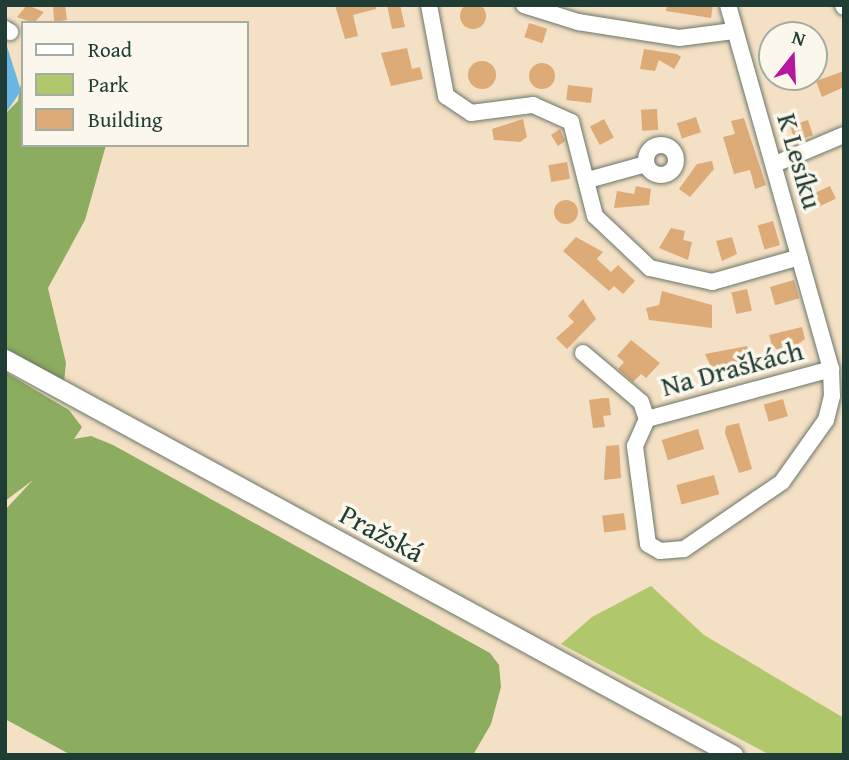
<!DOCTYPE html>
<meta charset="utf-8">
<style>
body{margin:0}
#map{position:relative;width:849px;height:760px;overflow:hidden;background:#f4e0c5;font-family:"Gentium Book Plus",serif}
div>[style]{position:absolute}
.green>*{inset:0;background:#b0c76c}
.forest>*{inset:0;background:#8cac60}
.water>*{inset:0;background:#69b6e3}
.building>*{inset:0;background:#dcab78;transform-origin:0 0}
.round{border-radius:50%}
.roads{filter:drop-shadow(0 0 2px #6a7667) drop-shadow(0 0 2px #6a7667)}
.minor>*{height:16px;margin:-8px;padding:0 8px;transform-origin:8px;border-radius:8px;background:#fff}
.minor>.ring{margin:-8px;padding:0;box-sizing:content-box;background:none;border:16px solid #fff;border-radius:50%}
.major>*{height:19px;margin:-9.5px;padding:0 9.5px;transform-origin:9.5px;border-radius:9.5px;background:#fff}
span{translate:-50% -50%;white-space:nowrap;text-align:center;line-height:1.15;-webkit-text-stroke:7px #fbf7ec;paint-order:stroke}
.street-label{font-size:28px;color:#1f3d34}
.frame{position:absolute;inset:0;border:7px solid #1f3d34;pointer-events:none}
.legend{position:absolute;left:21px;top:21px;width:228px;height:126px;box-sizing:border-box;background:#fbf7ec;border:2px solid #a3ada2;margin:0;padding:9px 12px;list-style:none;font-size:21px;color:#1f3d34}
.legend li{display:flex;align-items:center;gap:14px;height:35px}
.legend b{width:35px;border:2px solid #a3ada2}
.north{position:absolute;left:758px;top:21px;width:70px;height:70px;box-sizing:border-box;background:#fbf7ec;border:2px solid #a3ada2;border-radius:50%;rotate:18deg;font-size:19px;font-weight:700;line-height:28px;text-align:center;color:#1f3d34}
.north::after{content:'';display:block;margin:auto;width:24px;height:32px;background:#b5179e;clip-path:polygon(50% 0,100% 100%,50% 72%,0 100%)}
</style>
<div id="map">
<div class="green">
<div style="clip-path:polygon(651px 586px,704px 635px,844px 718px,844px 755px,770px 755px,561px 644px,592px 617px)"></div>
</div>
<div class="forest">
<div style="clip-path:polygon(23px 72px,23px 145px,106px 145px,85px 220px,48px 288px,66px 363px,64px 382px,5px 350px,5px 114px,18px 101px)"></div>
<div style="clip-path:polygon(5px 372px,69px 410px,82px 427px,74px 439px,91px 436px,113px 445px,490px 653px,499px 665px,501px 687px,491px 724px,473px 755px,71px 755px,5px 719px,5px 510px,33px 480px,5px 501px)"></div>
</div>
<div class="water">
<div style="clip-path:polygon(5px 40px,21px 91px,5px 114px)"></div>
</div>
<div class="building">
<div class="round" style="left:460px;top:3px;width:26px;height:26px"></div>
<div style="clip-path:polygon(27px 5px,44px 12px,34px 23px,17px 17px)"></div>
<div style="clip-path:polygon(53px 5px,65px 5px,67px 20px,54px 22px)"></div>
<div style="clip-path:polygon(335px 5px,376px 5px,376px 9px,353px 15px,358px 36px,345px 39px)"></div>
<div style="clip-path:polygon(387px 5px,400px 5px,405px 27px,392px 29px)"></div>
<div style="clip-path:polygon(667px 5px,713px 5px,711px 18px,666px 11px)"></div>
<div style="left:529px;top:23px;width:19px;height:15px;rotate:18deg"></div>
<div style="clip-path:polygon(407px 48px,412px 69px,420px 67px,423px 79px,391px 86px,381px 53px)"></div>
<div style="clip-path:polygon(644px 49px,677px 54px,681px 57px,674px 69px,659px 60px,655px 71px,640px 69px)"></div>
<div class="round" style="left:468px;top:61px;width:28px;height:28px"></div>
<div class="round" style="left:529px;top:63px;width:26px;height:26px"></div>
<div style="clip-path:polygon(844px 71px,844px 87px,822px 97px,816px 81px)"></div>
<div style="left:568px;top:85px;width:25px;height:15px;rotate:7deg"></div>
<div style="left:657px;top:109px;width:21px;height:16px;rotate:87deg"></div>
<div style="left:696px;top:117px;width:16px;height:20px;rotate:72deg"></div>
<div style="clip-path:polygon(744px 118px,766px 185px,755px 189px,750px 170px,734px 174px,723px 137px,735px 134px,731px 121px)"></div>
<div style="clip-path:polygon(523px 119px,527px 137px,520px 142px,494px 140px,492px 129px)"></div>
<div style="left:604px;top:119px;width:21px;height:16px;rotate:62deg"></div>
<div style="left:808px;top:120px;width:16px;height:19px;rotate:72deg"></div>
<div style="clip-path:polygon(560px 129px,565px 141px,558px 146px,551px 135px)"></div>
<div style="clip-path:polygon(712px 161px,714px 169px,690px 197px,679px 189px,697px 164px)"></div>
<div style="left:567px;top:162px;width:17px;height:19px;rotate:80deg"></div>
<div style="clip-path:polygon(636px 186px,651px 189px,649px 205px,614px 208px,617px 191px,634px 194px)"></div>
<div style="left:830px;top:186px;width:14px;height:21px;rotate:65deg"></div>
<div class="round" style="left:554px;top:200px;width:24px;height:24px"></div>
<div style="left:773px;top:221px;width:25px;height:16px;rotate:74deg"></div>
<div style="clip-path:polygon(671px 228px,685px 231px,683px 240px,692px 242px,688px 260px,659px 248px)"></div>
<div style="clip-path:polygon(576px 237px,603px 252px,597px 259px,611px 272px,618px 265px,635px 281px,623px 294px,614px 286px,609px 291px,563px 251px)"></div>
<div style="clip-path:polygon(732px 237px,737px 254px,722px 261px,716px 241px)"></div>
<div style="left:794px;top:280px;width:19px;height:25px;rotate:74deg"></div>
<div style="left:747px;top:289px;width:22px;height:16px;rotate:77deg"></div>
<div style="clip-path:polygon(662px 291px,712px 305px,712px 328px,649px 320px,646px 308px,659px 305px)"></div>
<div style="clip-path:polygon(583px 299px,596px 319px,567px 349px,556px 338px,574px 322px,568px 316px)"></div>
<div style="clip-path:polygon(802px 327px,805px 339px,784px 354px,772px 346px,769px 335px)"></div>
<div style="clip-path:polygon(631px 340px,660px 363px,646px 378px,641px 374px,633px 382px,618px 369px,624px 362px,617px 356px)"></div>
<div style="clip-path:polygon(747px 346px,752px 362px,734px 368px,737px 379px,719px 384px,705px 354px)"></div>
<div style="clip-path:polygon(603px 398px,609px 398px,611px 415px,603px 416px,605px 427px,593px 428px,589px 400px)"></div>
<div style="left:783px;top:399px;width:18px;height:20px;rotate:74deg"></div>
<div style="clip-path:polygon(739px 423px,752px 469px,739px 473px,725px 433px,726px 426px)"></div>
<div style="left:698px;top:429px;width:21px;height:38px;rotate:73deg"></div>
<div style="clip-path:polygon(619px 445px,621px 478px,604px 480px,606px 446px)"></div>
<div style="left:714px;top:475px;width:20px;height:39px;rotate:75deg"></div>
<div style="left:624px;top:513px;width:17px;height:22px;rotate:83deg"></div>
</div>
<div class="roads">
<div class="minor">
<div style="left:429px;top:5px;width:93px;rotate:79.4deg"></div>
<div style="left:446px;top:96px;width:30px;rotate:34deg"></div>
<div style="left:471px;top:113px;width:63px;rotate:-7.4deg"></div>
<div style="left:533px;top:105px;width:42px;rotate:24.1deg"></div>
<div style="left:571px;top:122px;width:97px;rotate:75.7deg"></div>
<div style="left:595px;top:216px;width:76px;rotate:43.4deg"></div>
<div style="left:650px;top:268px;width:64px;rotate:12.7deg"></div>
<div style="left:712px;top:282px;width:91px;rotate:-15.9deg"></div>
<div style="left:524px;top:5px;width:57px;rotate:17.5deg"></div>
<div style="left:578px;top:22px;width:102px;rotate:9deg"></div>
<div style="left:679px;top:38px;width:55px;rotate:-7.3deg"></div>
<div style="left:728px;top:5px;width:378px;rotate:74.2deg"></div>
<div style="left:831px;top:369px;width:27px;rotate:88deg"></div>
<div style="left:832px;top:396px;width:25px;rotate:104deg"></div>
<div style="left:826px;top:420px;width:76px;rotate:125.4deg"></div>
<div style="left:782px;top:482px;width:119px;rotate:145.6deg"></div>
<div style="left:684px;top:549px;width:24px;rotate:175deg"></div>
<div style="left:660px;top:551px;width:14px;rotate:-150deg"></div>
<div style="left:648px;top:544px;width:99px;rotate:-97.6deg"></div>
<div style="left:635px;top:446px;width:30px;rotate:-66deg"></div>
<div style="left:647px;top:419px;width:191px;rotate:-15.2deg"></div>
<div style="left:843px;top:5px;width:2px;rotate:63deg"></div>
<div style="left:5px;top:29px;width:6px;rotate:31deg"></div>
<div class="ring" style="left:646px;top:145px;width:14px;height:14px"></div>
<div style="left:775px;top:164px;width:75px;rotate:-22.8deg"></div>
<div style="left:588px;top:180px;width:60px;rotate:-15.4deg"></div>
<div style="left:583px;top:353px;width:76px;rotate:40.2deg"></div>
<div style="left:641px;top:402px;width:18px;rotate:71deg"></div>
</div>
<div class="major">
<div style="left:5px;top:359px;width:829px;rotate:28.54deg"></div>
</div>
</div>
<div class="street-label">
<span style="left:800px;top:161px;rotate:74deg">K Lesíku</span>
<span style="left:732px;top:368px;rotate:-15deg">Na Draškách</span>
<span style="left:382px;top:533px;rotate:28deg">Pražská</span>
</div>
<div class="frame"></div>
<ul class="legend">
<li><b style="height:9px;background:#fff"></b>Road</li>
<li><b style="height:19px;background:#b0c76c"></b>Park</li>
<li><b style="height:19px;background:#dcab78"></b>Building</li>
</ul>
<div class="north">N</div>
</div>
